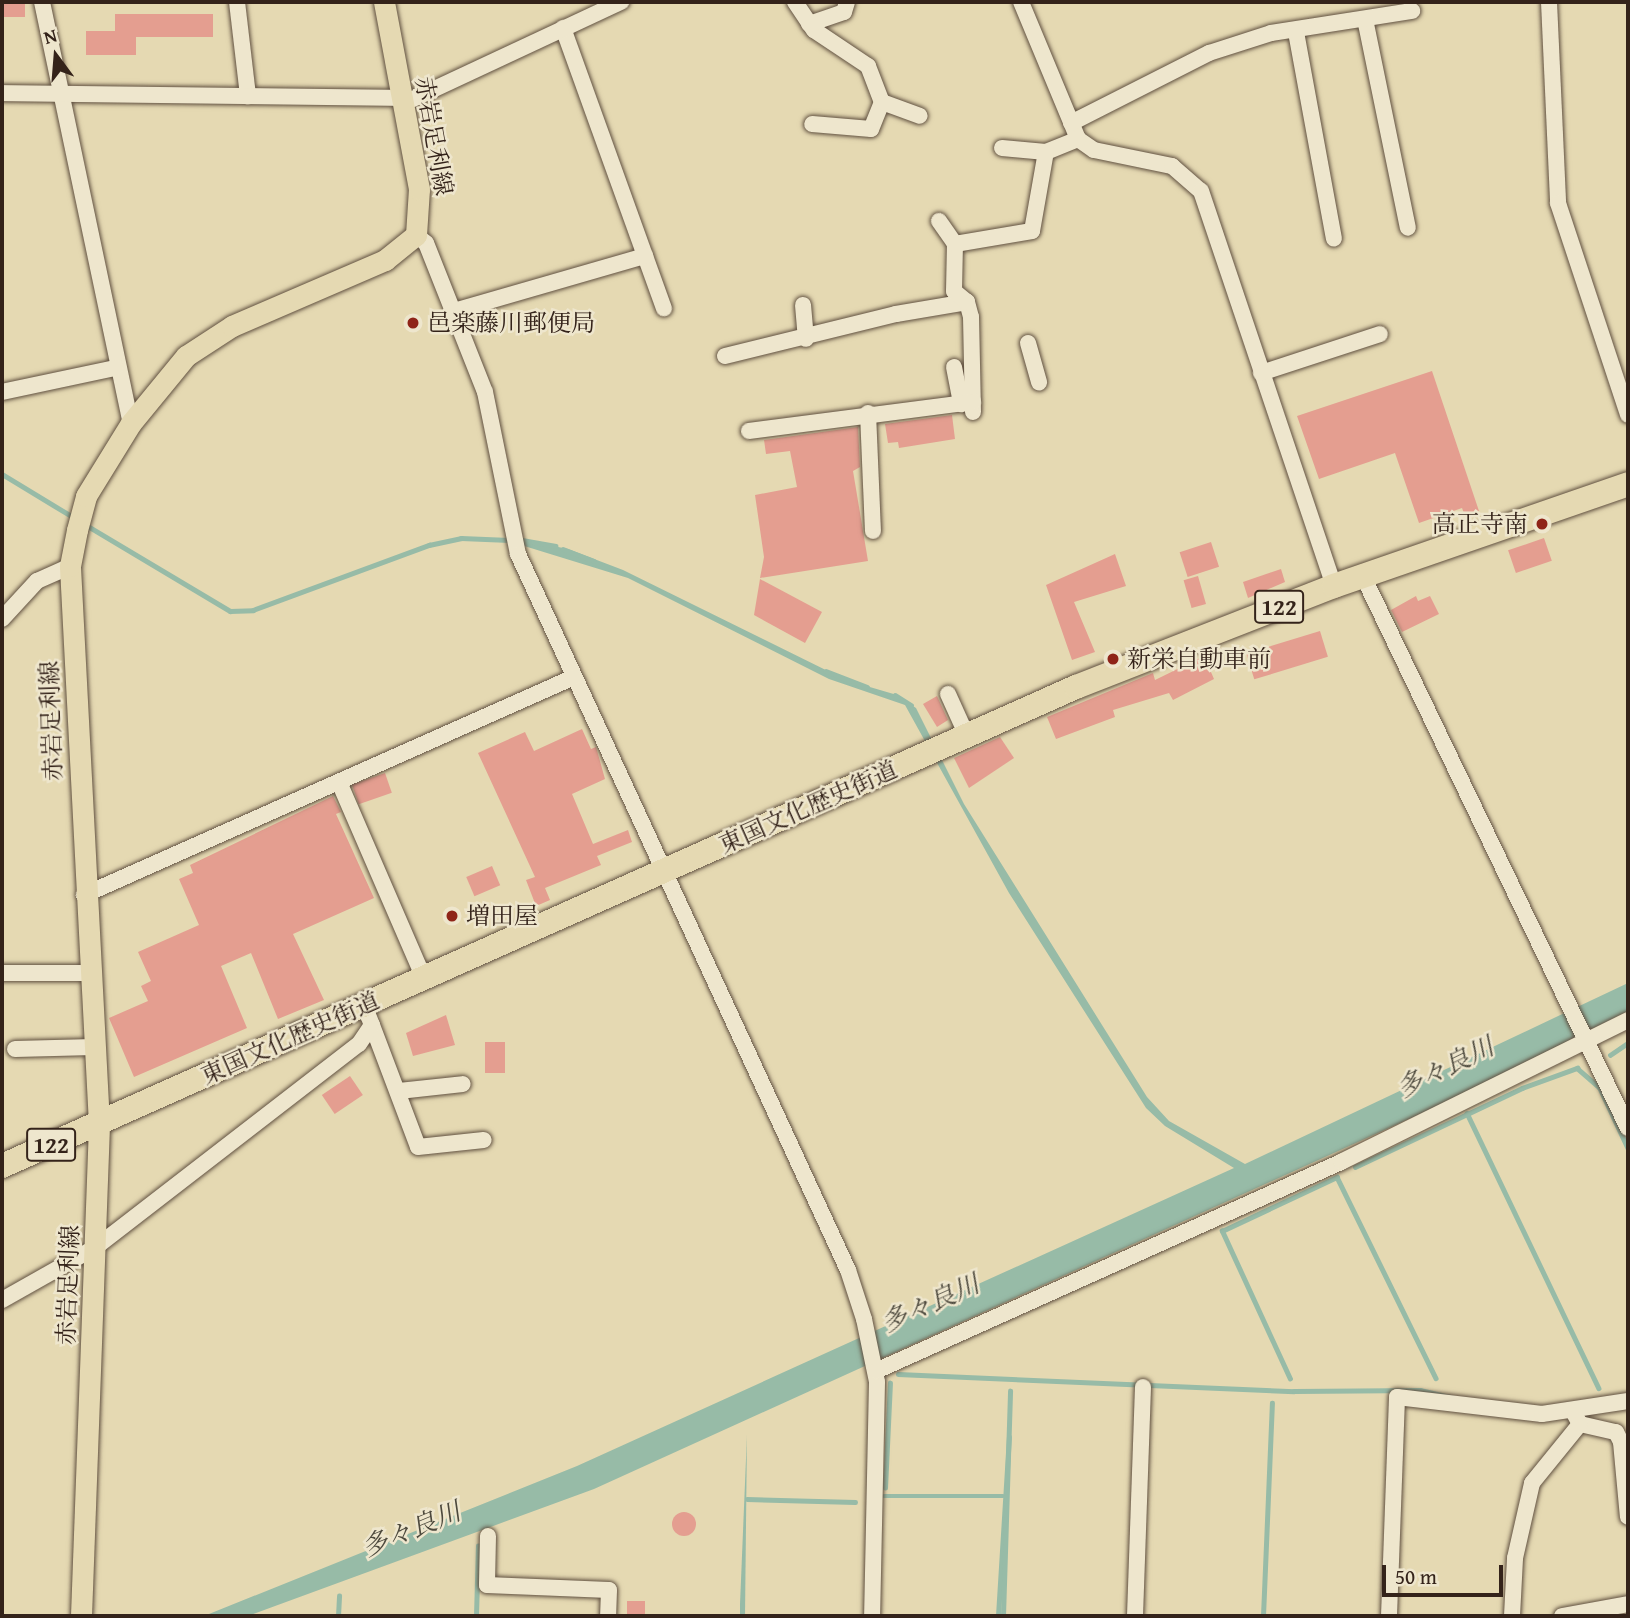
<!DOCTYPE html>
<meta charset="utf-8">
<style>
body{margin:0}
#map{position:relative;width:1630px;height:1618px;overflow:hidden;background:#e5d9b2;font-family:"Gentium Book Plus","Noto Serif JP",serif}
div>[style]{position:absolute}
.water>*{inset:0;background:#97bba7}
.stream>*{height:4.5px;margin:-2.25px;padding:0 2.25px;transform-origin:2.25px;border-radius:2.25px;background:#97bba7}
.building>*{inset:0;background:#e49e90;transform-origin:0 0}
.round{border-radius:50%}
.roads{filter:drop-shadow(0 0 2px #605040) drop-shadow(0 0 2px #605040)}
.minor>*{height:16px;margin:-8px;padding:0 8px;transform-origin:8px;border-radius:8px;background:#eee6cd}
.major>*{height:21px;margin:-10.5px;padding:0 10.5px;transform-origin:10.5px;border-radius:10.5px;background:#e5d9b2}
.highway>*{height:24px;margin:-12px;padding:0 12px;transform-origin:12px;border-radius:12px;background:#e5d9b2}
.dots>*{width:19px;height:19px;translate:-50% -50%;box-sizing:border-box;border:4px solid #eee6cd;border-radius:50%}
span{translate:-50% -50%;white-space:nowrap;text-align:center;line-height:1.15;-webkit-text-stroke:5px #eee6cd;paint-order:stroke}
.shield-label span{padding:2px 5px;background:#eee6cd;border:2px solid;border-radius:5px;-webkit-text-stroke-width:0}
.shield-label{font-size:23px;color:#34231a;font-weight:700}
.street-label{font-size:24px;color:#34231a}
.poi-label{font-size:24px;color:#34231a}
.left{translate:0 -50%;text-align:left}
.right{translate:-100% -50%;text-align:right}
.water-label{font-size:26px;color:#4d493d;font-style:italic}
.frame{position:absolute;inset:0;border:4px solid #34231a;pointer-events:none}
.north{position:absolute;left:21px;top:21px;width:70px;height:70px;-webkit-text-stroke:5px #eee6cd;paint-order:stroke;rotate:344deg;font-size:19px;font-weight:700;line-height:28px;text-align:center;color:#34231a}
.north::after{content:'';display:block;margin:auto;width:24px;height:32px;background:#34231a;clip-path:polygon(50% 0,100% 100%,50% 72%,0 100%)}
.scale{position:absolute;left:1382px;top:1565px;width:121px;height:32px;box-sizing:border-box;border:4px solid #34231a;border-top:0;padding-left:9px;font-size:21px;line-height:24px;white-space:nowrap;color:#34231a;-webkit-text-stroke:5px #eee6cd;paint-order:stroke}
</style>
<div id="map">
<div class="water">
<div style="clip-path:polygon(519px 539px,568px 549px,623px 570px,846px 680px,897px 695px,916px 708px,964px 804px,1147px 1097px,1169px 1121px,1245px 1164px,1628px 983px,1628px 1011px,1444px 1103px,594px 1489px,248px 1616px,204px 1616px,577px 1466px,1234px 1168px,1165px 1126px,1146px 1108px,1009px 893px,905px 705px,829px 679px,628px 578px,521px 545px)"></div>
<div style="clip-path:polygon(747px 1435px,745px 1616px,740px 1616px,740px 1604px)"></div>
</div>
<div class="stream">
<div style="left:2px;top:474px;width:83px;rotate:31.2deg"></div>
<div style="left:86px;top:525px;width:168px;rotate:30.8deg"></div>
<div style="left:230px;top:611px;width:23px;rotate:-2deg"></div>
<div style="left:253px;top:610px;width:188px;rotate:-20.3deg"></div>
<div style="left:429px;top:545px;width:33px;rotate:-12deg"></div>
<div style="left:461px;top:538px;width:49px;rotate:2.3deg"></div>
<div style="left:522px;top:540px;width:34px;rotate:10deg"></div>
<div style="left:563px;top:549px;width:33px;rotate:21deg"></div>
<div style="left:826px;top:671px;width:44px;rotate:21.3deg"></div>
<div style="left:895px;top:695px;width:19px;rotate:32deg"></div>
<div style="left:1610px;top:1055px;width:22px;rotate:-34deg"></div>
<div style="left:1467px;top:1113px;width:305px;rotate:64.4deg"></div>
<div style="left:1355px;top:1167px;width:185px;rotate:-25.3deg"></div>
<div style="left:1522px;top:1088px;width:59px;rotate:-20deg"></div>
<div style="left:1577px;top:1068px;width:30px;rotate:41deg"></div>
<div style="left:1600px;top:1088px;width:66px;rotate:65deg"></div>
<div style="left:898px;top:1374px;width:396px;rotate:2.5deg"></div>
<div style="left:1294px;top:1391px;width:126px;rotate:-0.5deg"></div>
<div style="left:1420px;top:1390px;width:36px;rotate:13deg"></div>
<div style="left:1290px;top:1379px;width:163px;rotate:-114.7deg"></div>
<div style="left:1222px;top:1231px;width:127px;rotate:-25.2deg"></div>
<div style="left:1337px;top:1177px;width:224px;rotate:63.8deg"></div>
<div style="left:885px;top:1488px;width:105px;rotate:-87.3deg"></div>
<div style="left:884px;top:1496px;width:119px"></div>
<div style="left:747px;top:1499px;width:108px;rotate:1.6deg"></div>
<div style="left:338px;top:1616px;width:20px;rotate:-87deg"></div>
<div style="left:476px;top:1616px;width:70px;rotate:-88.4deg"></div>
<div style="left:998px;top:1616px;width:179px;rotate:-86.5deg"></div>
<div style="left:1003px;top:1616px;width:225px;rotate:-88.2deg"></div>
<div style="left:1263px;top:1616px;width:213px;rotate:-87.6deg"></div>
</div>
<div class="building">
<div style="left:2px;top:2px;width:23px;height:15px"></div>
<div style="clip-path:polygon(115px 14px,213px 14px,213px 37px,136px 37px,136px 55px,86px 55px,86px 31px,115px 31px)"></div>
<div style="clip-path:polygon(1432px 371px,1479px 511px,1465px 516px,1462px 508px,1419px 523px,1395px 453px,1319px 479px,1297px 416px)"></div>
<div style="clip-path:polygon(952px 415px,955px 439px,899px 448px,898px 442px,888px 443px,885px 424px)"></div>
<div style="clip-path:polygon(858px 427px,860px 467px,853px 471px,868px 561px,760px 578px,764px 557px,755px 495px,797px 487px,790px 451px,766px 454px,764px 440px)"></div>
<div style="left:1544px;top:538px;width:24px;height:38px;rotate:71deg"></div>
<div style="left:1211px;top:542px;width:26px;height:33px;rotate:72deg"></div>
<div style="clip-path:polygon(1115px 554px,1126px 586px,1074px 602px,1095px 652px,1072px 660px,1046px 585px)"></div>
<div style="clip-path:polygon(1281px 569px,1285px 582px,1248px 598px,1243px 582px)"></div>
<div style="left:1198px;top:576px;width:29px;height:15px;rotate:74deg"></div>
<div style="clip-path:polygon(760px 579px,822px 612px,805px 643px,754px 615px)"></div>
<div style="clip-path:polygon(1416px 596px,1418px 601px,1430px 596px,1439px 614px,1402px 632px,1391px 610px)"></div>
<div style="left:1320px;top:631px;width:27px;height:77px;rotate:73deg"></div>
<div style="clip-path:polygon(1204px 656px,1214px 679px,1173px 700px,1169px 693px,1113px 710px,1115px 717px,1056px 739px,1047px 717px,1153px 673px,1155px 680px)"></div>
<div style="clip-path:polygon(937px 696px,948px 720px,937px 727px,923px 704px)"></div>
<div style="clip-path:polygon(582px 729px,591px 749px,596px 747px,605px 779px,572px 794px,593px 844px,628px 830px,632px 842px,597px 856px,601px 865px,545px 888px,550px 900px,536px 906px,526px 880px,535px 877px,478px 753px,525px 732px,534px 751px)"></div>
<div style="clip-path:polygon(1000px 737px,1014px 758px,969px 788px,954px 758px)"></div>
<div style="left:385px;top:773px;width:21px;height:35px;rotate:71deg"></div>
<div style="clip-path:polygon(333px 796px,341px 812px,336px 814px,374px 898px,293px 934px,324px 1000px,278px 1019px,251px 953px,221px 966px,247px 1028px,134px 1077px,109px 1018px,148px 1001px,141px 986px,151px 981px,138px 952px,199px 925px,179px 879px,193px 873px,190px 865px)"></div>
<div style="left:492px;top:866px;width:21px;height:28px;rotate:67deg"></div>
<div style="clip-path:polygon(446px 1015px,455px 1045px,413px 1056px,406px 1033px)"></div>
<div style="left:505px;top:1042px;width:31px;height:20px;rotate:90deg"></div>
<div style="left:350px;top:1076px;width:23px;height:34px;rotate:56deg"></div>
<div class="round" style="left:672px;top:1512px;width:24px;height:24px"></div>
<div style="left:627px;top:1601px;width:18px;height:15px"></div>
</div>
<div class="roads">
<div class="minor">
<div style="left:42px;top:2px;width:430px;rotate:78.1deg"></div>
<div style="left:237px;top:2px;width:95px;rotate:83.3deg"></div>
<div style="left:795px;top:2px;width:34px;rotate:56deg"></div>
<div style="left:814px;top:30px;width:65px;rotate:33.7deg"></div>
<div style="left:868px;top:66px;width:39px;rotate:69deg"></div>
<div style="left:882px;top:102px;width:29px;rotate:112deg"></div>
<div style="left:871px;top:129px;width:59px;rotate:-175.2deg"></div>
<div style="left:1021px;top:2px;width:148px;rotate:67.4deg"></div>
<div style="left:1078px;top:139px;width:19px;rotate:35deg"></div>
<div style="left:1094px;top:150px;width:80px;rotate:11.6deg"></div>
<div style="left:1172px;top:166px;width:38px;rotate:41deg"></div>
<div style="left:1201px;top:191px;width:417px;rotate:71.4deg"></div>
<div style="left:1549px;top:2px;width:201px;rotate:87.4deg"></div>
<div style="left:1558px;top:203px;width:223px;rotate:71.7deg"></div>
<div style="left:1365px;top:19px;width:213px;rotate:78.4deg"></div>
<div style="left:809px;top:24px;width:37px;rotate:-19deg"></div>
<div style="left:844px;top:12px;width:10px;rotate:-73deg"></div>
<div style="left:563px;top:28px;width:298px;rotate:70.2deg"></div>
<div style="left:1296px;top:32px;width:210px;rotate:79.6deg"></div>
<div style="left:2px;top:93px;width:399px;rotate:0.7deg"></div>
<div style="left:882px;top:102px;width:40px;rotate:20.2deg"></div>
<div style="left:402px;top:104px;width:242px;rotate:-25deg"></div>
<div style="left:1071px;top:123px;width:155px;rotate:-26.9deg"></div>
<div style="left:1209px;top:53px;width:65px;rotate:-17.9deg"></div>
<div style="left:1271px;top:33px;width:143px;rotate:-8.9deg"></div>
<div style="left:1002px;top:148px;width:44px;rotate:5.2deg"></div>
<div style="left:1046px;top:152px;width:35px;rotate:-22deg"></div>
<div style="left:939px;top:221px;width:28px;rotate:55deg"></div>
<div style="left:416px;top:235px;width:13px;rotate:39deg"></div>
<div style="left:426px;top:243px;width:160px;rotate:68.4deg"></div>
<div style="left:485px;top:392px;width:165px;rotate:78.5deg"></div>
<div style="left:518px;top:554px;width:788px;rotate:65.26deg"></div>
<div style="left:848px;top:1270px;width:52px;rotate:71.9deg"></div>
<div style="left:864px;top:1319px;width:64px;rotate:78.3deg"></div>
<div style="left:877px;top:1382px;width:234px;rotate:91.2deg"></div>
<div style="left:803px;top:305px;width:34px;rotate:85deg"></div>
<div style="left:454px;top:311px;width:199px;rotate:-16.1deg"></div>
<div style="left:1028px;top:343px;width:41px;rotate:74.2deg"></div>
<div style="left:725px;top:356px;width:176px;rotate:-13.8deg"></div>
<div style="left:896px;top:314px;width:72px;rotate:-9.6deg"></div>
<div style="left:954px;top:367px;width:38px;rotate:79deg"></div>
<div style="left:1261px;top:373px;width:125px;rotate:-18.1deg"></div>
<div style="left:2px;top:392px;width:116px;rotate:-12deg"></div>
<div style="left:973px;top:412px;width:95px;rotate:-91.2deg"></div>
<div style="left:971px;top:317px;width:16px;rotate:-105deg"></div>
<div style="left:967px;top:302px;width:17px;rotate:-140deg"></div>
<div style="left:954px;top:291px;width:47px;rotate:-88.8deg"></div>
<div style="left:955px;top:244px;width:78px;rotate:-9.6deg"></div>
<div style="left:1032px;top:231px;width:80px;rotate:-80deg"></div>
<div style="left:868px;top:413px;width:118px;rotate:87.6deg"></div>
<div style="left:749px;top:431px;width:226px;rotate:-7.4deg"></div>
<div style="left:1363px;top:576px;width:612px;rotate:64.36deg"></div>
<div style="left:2px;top:619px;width:52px;rotate:-47.4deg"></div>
<div style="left:37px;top:581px;width:36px;rotate:-24deg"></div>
<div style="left:948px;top:694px;width:46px;rotate:65.7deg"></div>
<div style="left:339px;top:782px;width:214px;rotate:66.6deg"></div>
<div style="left:84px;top:895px;width:536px;rotate:-23.98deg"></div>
<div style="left:2px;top:973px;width:87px"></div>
<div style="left:372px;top:1025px;width:130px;rotate:69.3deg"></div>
<div style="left:418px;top:1147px;width:66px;rotate:-6.1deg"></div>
<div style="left:15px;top:1049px;width:79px;rotate:-1.5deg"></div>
<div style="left:399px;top:1091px;width:64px;rotate:-6.2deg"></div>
<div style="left:2px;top:1300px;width:108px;rotate:-29.4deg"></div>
<div style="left:96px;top:1247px;width:332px;rotate:-37.7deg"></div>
<div style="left:359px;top:1044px;width:23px;rotate:-56deg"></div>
<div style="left:372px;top:1025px;width:22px;rotate:-112deg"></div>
<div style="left:876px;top:1371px;width:510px;rotate:-24.2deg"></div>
<div style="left:1341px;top:1162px;width:320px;rotate:-26.3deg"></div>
<div style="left:1580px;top:1424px;width:37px;rotate:13deg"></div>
<div style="left:1616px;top:1432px;width:11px;rotate:63deg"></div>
<div style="left:1621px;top:1442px;width:75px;rotate:84.7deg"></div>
<div style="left:488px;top:1536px;width:49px;rotate:91.2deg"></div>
<div style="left:487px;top:1585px;width:122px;rotate:2.3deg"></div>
<div style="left:609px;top:1590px;width:26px;rotate:92deg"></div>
<div style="left:1135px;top:1616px;width:229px;rotate:-88deg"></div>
<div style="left:1389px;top:1616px;width:219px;rotate:-87.9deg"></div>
<div style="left:1397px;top:1397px;width:146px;rotate:6.7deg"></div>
<div style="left:1542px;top:1414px;width:87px;rotate:-8.6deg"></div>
<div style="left:1512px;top:1616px;width:58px;rotate:-87deg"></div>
<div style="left:1515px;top:1558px;width:77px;rotate:-77.2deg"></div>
<div style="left:1532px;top:1483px;width:76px;rotate:-50.9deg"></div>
<div style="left:1580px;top:1424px;width:13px;rotate:-119deg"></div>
<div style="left:1562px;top:1616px;width:67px;rotate:-10.3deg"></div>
</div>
<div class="major">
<div style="left:81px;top:1616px;width:492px;rotate:-87.9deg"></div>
<div style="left:99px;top:1124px;width:559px;rotate:-92.98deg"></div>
<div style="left:70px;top:566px;width:37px;rotate:-79deg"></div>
<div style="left:77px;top:530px;width:35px;rotate:-75deg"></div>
<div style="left:86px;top:496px;width:86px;rotate:-58.3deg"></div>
<div style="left:131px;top:423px;width:87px;rotate:-50.6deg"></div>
<div style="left:186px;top:356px;width:55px;rotate:-33.1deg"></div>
<div style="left:232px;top:326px;width:167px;rotate:-23.3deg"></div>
<div style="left:385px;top:260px;width:40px;rotate:-39deg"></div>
<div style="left:416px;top:235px;width:46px;rotate:-86.3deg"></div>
<div style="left:419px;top:189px;width:190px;rotate:-100.6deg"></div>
</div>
<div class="highway">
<div style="left:2px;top:1166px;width:1176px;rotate:-24.04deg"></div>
<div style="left:1076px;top:687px;width:277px;rotate:-21.4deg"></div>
<div style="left:1334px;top:586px;width:311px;rotate:-19.1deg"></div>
</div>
</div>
<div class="dots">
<div style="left:413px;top:323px;background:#8f2418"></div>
<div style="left:1542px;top:524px;background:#8f2418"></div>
<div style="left:1113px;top:659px;background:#8f2418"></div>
<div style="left:452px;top:916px;background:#8f2418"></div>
</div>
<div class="shield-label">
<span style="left:1279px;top:607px">122</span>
<span style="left:51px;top:1145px">122</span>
</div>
<div class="street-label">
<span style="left:434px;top:136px;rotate:80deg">赤岩足利線</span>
<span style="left:51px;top:721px;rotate:-92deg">赤岩足利線</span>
<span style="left:808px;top:807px;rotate:-24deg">東国文化歴史街道</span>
<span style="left:290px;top:1038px;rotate:-24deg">東国文化歴史街道</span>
<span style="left:68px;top:1285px;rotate:-88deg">赤岩足利線</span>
</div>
<div class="poi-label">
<span class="left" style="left:427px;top:323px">邑楽藤川郵便局</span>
<span class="right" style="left:1528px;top:524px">高正寺南</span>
<span class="left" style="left:1127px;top:659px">新栄自動車前</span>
<span class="left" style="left:466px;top:916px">増田屋</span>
</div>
<div class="water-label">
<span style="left:1445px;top:1067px;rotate:-26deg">多々良川</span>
<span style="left:930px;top:1303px;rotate:-24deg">多々良川</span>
<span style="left:411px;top:1529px;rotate:-22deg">多々良川</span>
</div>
<div class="frame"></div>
<div class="north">N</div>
<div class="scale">50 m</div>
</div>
